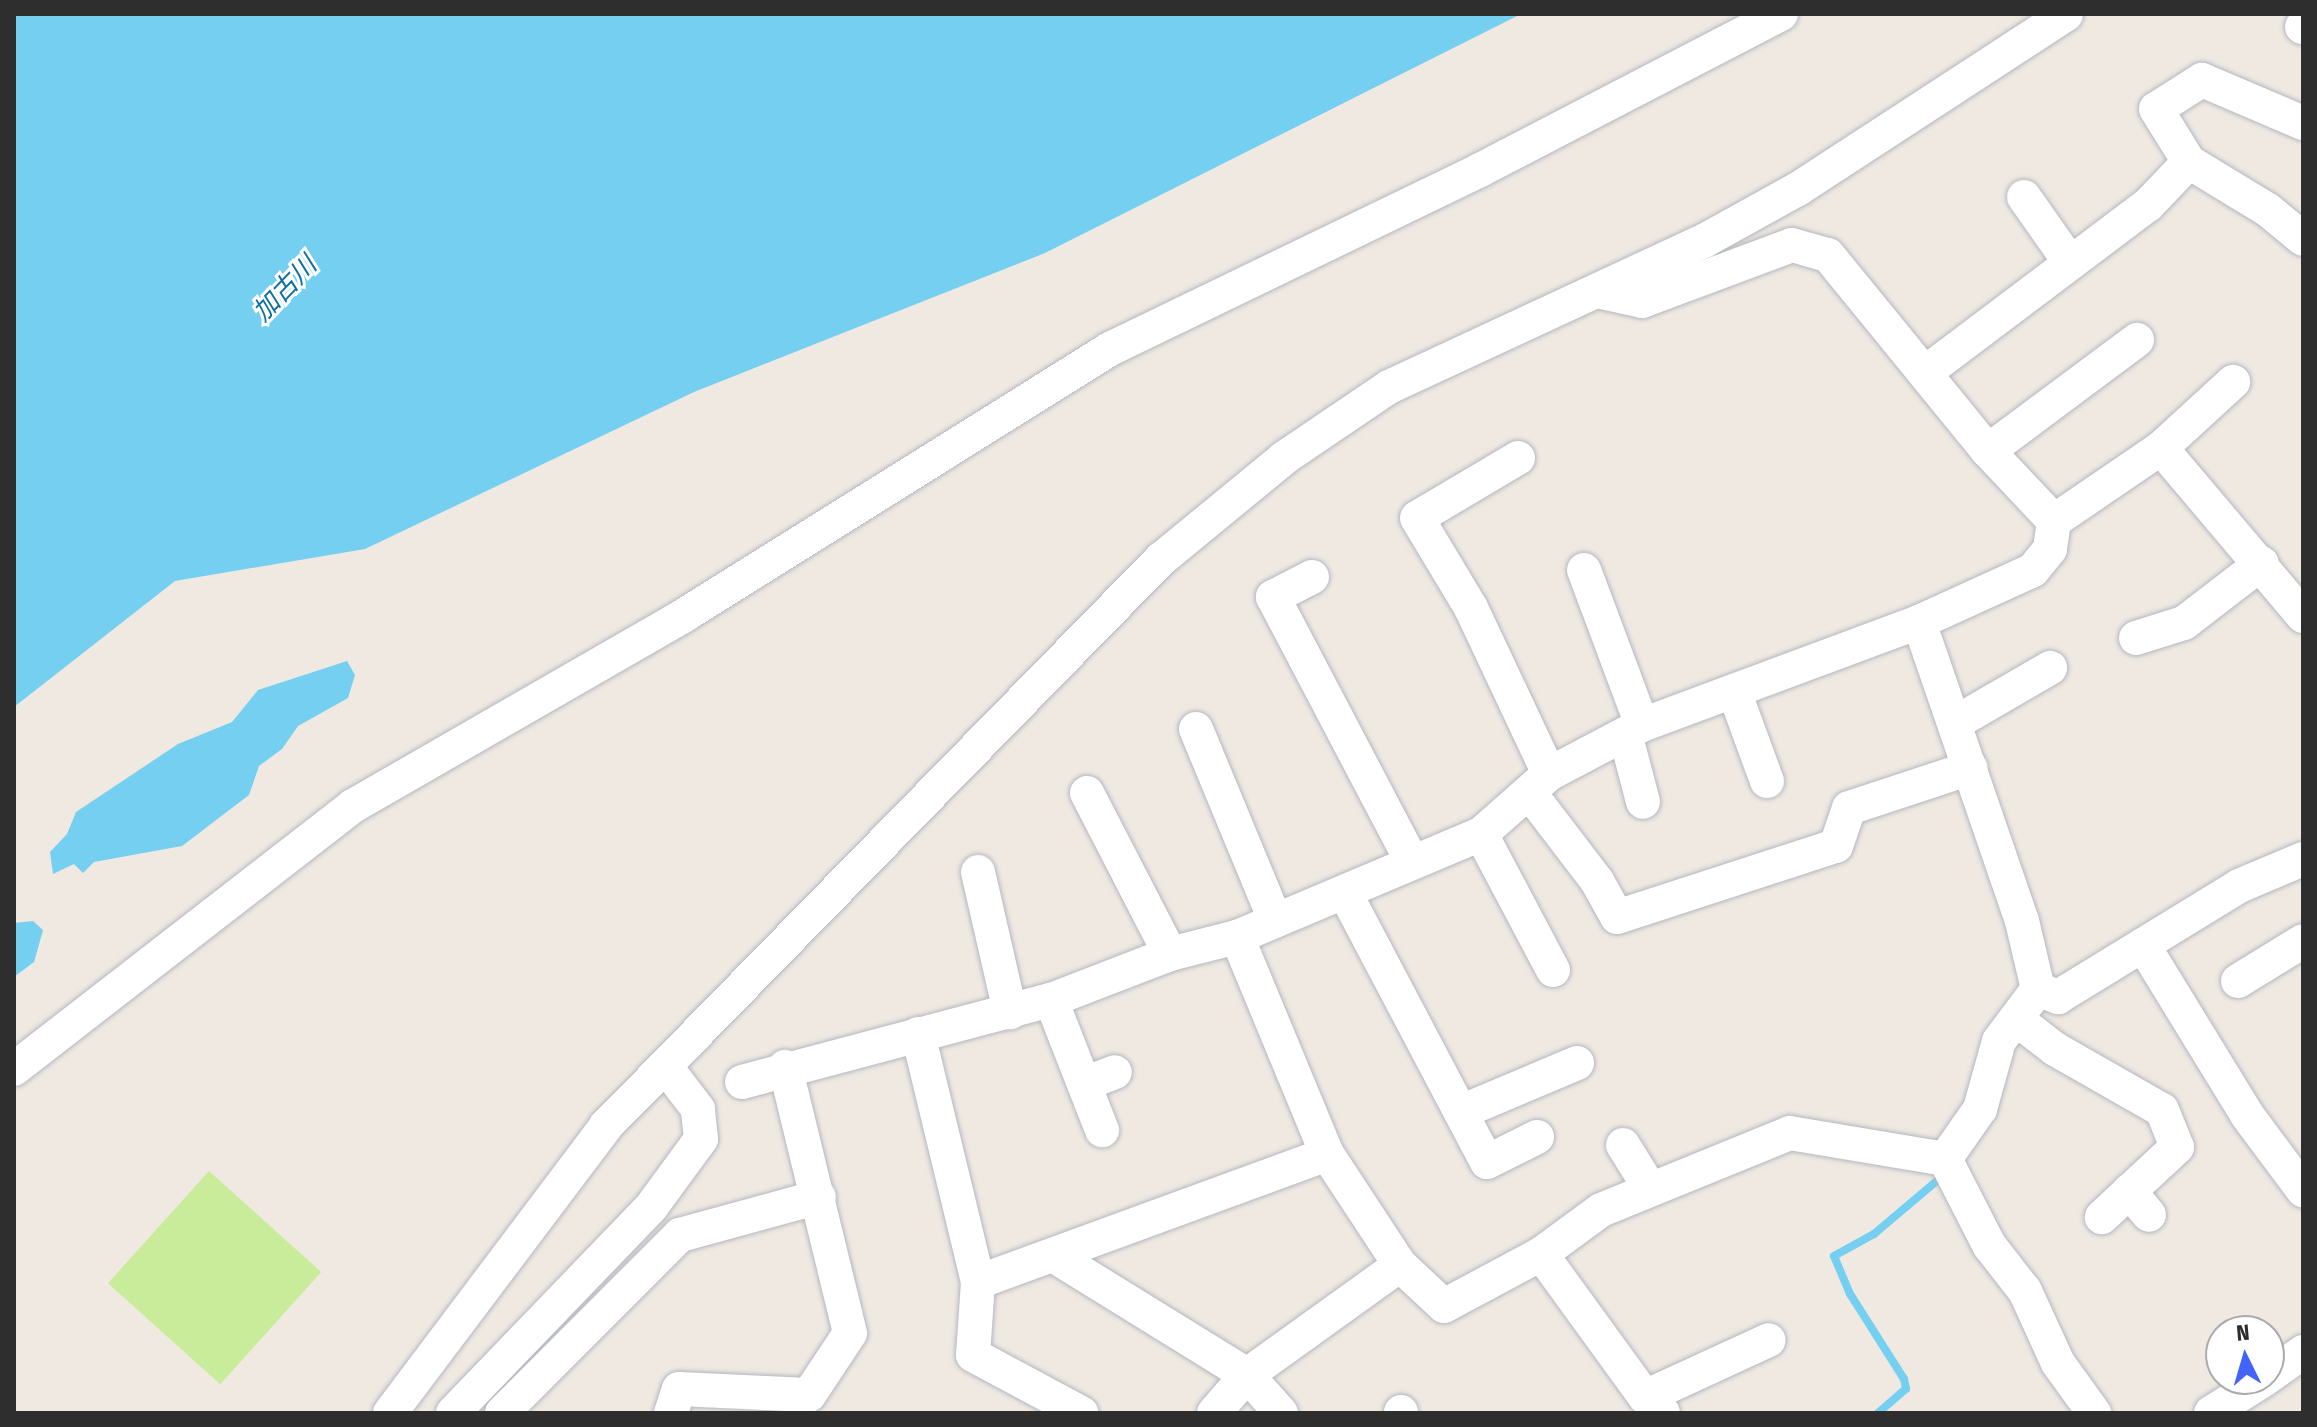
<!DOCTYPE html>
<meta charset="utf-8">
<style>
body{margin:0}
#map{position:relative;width:2317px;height:1427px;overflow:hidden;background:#efe9e1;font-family:"Fira Sans Condensed","Noto Sans JP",sans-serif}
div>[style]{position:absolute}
.pitch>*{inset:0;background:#c9ec9a;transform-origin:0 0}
.water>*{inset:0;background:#75cff0}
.stream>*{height:8px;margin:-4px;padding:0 4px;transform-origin:4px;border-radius:4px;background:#75cff0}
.roads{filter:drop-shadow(0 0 2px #b4b7c1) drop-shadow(0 0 2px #b4b7c1)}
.minor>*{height:34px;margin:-17px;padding:0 17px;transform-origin:17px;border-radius:17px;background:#fff}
span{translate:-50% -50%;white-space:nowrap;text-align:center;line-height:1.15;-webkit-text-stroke:6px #fff;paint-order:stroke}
.water-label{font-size:26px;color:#0d6fa3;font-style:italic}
.frame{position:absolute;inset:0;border:16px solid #2e2e2e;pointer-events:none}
.north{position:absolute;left:2205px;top:1315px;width:80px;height:80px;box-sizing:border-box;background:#fff;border:2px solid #ababab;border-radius:50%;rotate:355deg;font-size:22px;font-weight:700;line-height:32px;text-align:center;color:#2e2e2e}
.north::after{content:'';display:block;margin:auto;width:28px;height:36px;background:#4264fb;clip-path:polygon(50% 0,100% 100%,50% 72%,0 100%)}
</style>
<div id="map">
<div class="pitch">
<div style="left:209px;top:1171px;width:151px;height:151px;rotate:42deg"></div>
</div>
<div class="water">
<div style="clip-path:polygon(14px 14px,1521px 14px,1045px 253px,694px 392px,365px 549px,175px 581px,14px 707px)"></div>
<div style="clip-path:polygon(347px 661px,355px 675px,348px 698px,298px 726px,282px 749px,259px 766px,249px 795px,182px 846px,94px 862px,83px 873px,74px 864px,53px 874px,50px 852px,67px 834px,76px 812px,178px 744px,232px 722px,258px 690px)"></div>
<div style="clip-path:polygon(33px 921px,43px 930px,34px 962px,14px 977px,14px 923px)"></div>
</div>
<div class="stream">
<div style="left:1878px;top:1413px;width:37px;rotate:-41deg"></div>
<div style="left:1906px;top:1389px;width:10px;rotate:-101deg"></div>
<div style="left:1904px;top:1379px;width:101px;rotate:-122.4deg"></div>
<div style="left:1850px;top:1294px;width:41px;rotate:-112.8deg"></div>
<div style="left:1834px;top:1256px;width:46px;rotate:-28.8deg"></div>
<div style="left:1874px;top:1234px;width:84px;rotate:-40.2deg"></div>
</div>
<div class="roads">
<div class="minor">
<div style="left:2302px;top:27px;width:1px"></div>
<div style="left:2303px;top:123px;width:110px;rotate:-156.9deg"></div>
<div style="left:2202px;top:80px;width:54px;rotate:147.8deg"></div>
<div style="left:2156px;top:109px;width:62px;rotate:58.1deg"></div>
<div style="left:2189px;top:162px;width:92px;rotate:31.3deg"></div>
<div style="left:2268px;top:210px;width:45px;rotate:39.6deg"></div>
<div style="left:2024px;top:197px;width:78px;rotate:54.9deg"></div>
<div style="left:1597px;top:291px;width:46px;rotate:12.5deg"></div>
<div style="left:1642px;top:301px;width:160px;rotate:-20.5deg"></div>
<div style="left:1792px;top:245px;width:37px;rotate:16deg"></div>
<div style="left:1828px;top:255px;width:253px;rotate:50.8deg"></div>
<div style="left:1988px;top:451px;width:96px;rotate:46.7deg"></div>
<div style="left:1926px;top:372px;width:278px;rotate:-37deg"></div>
<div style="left:2148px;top:205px;width:59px;rotate:-46.4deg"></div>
<div style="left:2161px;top:448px;width:98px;rotate:-42.5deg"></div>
<div style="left:1988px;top:451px;width:186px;rotate:-36.7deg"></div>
<div style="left:1518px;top:458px;width:117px;rotate:149.3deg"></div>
<div style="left:1417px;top:518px;width:105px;rotate:59deg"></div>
<div style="left:1471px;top:608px;width:183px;rotate:64.8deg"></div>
<div style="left:1584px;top:570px;width:165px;rotate:69.5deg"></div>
<div style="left:1312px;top:577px;width:44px;rotate:152.9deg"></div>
<div style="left:1273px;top:597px;width:297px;rotate:62.3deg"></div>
<div style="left:1919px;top:622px;width:316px;rotate:71deg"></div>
<div style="left:2022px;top:921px;width:70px;rotate:76.8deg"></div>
<div style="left:2038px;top:989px;width:65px;rotate:126.9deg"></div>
<div style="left:1999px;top:1041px;width:71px;rotate:105.6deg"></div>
<div style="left:1980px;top:1109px;width:61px;rotate:125deg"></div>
<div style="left:2136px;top:638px;width:50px;rotate:-17.4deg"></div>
<div style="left:2184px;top:623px;width:98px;rotate:-37.6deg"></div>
<div style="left:1734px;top:691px;width:96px;rotate:69.9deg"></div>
<div style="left:1955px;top:723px;width:110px;rotate:-30.1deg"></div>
<div style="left:1196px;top:729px;width:207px;rotate:67.5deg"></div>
<div style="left:1626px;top:737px;width:67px;rotate:75.3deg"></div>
<div style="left:1529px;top:792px;width:112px;rotate:52.6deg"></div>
<div style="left:1597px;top:881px;width:41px;rotate:60.9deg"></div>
<div style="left:1617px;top:917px;width:230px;rotate:-18deg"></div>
<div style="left:1836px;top:846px;width:40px;rotate:-71.1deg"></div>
<div style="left:1849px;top:808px;width:128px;rotate:-18.2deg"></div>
<div style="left:1087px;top:793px;width:181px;rotate:62.7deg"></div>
<div style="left:1481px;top:834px;width:154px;rotate:62.1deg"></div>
<div style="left:978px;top:872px;width:144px;rotate:77.1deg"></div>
<div style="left:1345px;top:893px;width:304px;rotate:62.2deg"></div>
<div style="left:1487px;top:1162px;width:56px;rotate:-26.6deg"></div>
<div style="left:2143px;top:945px;width:199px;rotate:58.5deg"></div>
<div style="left:2247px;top:1115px;width:94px;rotate:53.3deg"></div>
<div style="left:2238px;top:981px;width:76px;rotate:-31.6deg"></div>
<div style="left:2038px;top:989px;width:22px;rotate:22deg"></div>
<div style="left:2058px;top:997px;width:212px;rotate:-31.5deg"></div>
<div style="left:2239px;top:886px;width:69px;rotate:-22.9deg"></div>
<div style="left:1051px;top:1000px;width:140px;rotate:68.6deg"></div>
<div style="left:2016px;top:1019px;width:49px;rotate:37.6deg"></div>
<div style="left:2055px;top:1049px;width:123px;rotate:29.7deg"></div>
<div style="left:2162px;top:1110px;width:40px;rotate:68deg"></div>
<div style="left:2177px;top:1147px;width:103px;rotate:137deg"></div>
<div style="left:918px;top:1034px;width:255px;rotate:76.4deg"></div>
<div style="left:978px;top:1282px;width:73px;rotate:93.9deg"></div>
<div style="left:973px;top:1355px;width:123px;rotate:28.2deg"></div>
<div style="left:14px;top:1069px;width:429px;rotate:-37.8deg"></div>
<div style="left:353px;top:806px;width:381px;rotate:-29.9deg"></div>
<div style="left:683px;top:616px;width:504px;rotate:-32.02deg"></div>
<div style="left:1110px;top:349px;width:411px;rotate:-25.8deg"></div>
<div style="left:1480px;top:170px;width:339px;rotate:-27.4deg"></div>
<div style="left:742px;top:1082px;width:320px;rotate:-14.9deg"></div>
<div style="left:1051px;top:1000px;width:128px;rotate:-21.1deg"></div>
<div style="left:1170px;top:954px;width:69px;rotate:-14.2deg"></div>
<div style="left:1084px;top:1084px;width:33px;rotate:-21deg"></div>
<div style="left:1461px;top:1112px;width:126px;rotate:-22.9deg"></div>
<div style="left:1623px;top:1145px;width:49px;rotate:58.2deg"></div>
<div style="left:1945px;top:1159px;width:97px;rotate:62.9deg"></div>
<div style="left:1989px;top:1245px;width:58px;rotate:52deg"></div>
<div style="left:2025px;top:1291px;width:79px;rotate:65.4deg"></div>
<div style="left:2058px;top:1363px;width:62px;rotate:54.2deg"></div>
<div style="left:2129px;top:1191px;width:31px;rotate:50deg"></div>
<div style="left:1056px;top:1257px;width:225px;rotate:31.7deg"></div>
<div style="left:1247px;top:1375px;width:51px;rotate:48.2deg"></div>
<div style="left:1400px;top:1265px;width:60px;rotate:43deg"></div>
<div style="left:1444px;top:1306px;width:110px;rotate:-28.2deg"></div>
<div style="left:978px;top:1282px;width:372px;rotate:-20.1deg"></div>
<div style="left:2269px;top:1376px;width:42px;rotate:-35.2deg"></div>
<div style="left:1645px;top:1397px;width:136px;rotate:-24.7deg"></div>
<div style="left:1401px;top:1412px;width:1px;rotate:90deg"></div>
<div style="left:390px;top:1413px;width:359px;rotate:-53deg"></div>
<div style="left:606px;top:1126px;width:792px;rotate:-45.61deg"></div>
<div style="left:1160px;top:560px;width:161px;rotate:-39.4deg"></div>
<div style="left:1284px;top:458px;width:127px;rotate:-34.1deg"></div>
<div style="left:1389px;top:387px;width:347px;rotate:-24.9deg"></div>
<div style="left:1704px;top:241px;width:107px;rotate:-29deg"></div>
<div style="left:1798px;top:189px;width:320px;rotate:-33.1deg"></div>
<div style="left:453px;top:1413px;width:287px;rotate:-46.1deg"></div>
<div style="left:652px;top:1206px;width:83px;rotate:-53.8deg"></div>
<div style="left:701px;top:1139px;width:30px;rotate:-96deg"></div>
<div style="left:698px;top:1109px;width:54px;rotate:-127.5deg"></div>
<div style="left:502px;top:1413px;width:252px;rotate:-45deg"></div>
<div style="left:680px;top:1235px;width:144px;rotate:-15.3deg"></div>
<div style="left:671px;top:1413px;width:25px;rotate:-72deg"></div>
<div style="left:679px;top:1389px;width:130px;rotate:2.6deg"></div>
<div style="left:809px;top:1395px;width:74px;rotate:-56.5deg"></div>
<div style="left:850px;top:1333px;width:274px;rotate:-103.7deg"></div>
<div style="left:1214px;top:1413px;width:50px;rotate:-49deg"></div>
<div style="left:1247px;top:1375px;width:188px;rotate:-35.7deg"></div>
<div style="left:1400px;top:1265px;width:133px;rotate:-123.3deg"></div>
<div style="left:1327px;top:1154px;width:235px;rotate:-112.5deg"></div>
<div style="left:1237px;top:937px;width:265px;rotate:-22.9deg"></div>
<div style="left:1481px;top:834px;width:91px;rotate:-41.4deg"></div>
<div style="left:1549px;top:774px;width:105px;rotate:-27.8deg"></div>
<div style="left:1642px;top:725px;width:296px;rotate:-20.4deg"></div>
<div style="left:1919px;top:622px;width:125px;rotate:-24.5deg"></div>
<div style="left:2033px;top:570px;width:27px;rotate:-51deg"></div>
<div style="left:2050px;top:549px;width:28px;rotate:-82deg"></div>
<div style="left:2054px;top:521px;width:130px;rotate:-34.3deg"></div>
<div style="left:2161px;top:448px;width:220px;rotate:49.8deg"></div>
<div style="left:1663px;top:1413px;width:24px;rotate:-138deg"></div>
<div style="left:1645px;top:1397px;width:177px;rotate:-126deg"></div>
<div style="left:1541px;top:1254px;width:74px;rotate:-36.3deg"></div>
<div style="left:1601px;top:1210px;width:204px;rotate:-22.2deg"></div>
<div style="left:1790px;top:1133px;width:157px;rotate:9.5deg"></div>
<div style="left:2211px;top:1413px;width:64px;rotate:-32.2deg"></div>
</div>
</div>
<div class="water-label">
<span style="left:285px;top:289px;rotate:-46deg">加古川</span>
</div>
<div class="frame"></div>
<div class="north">N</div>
</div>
